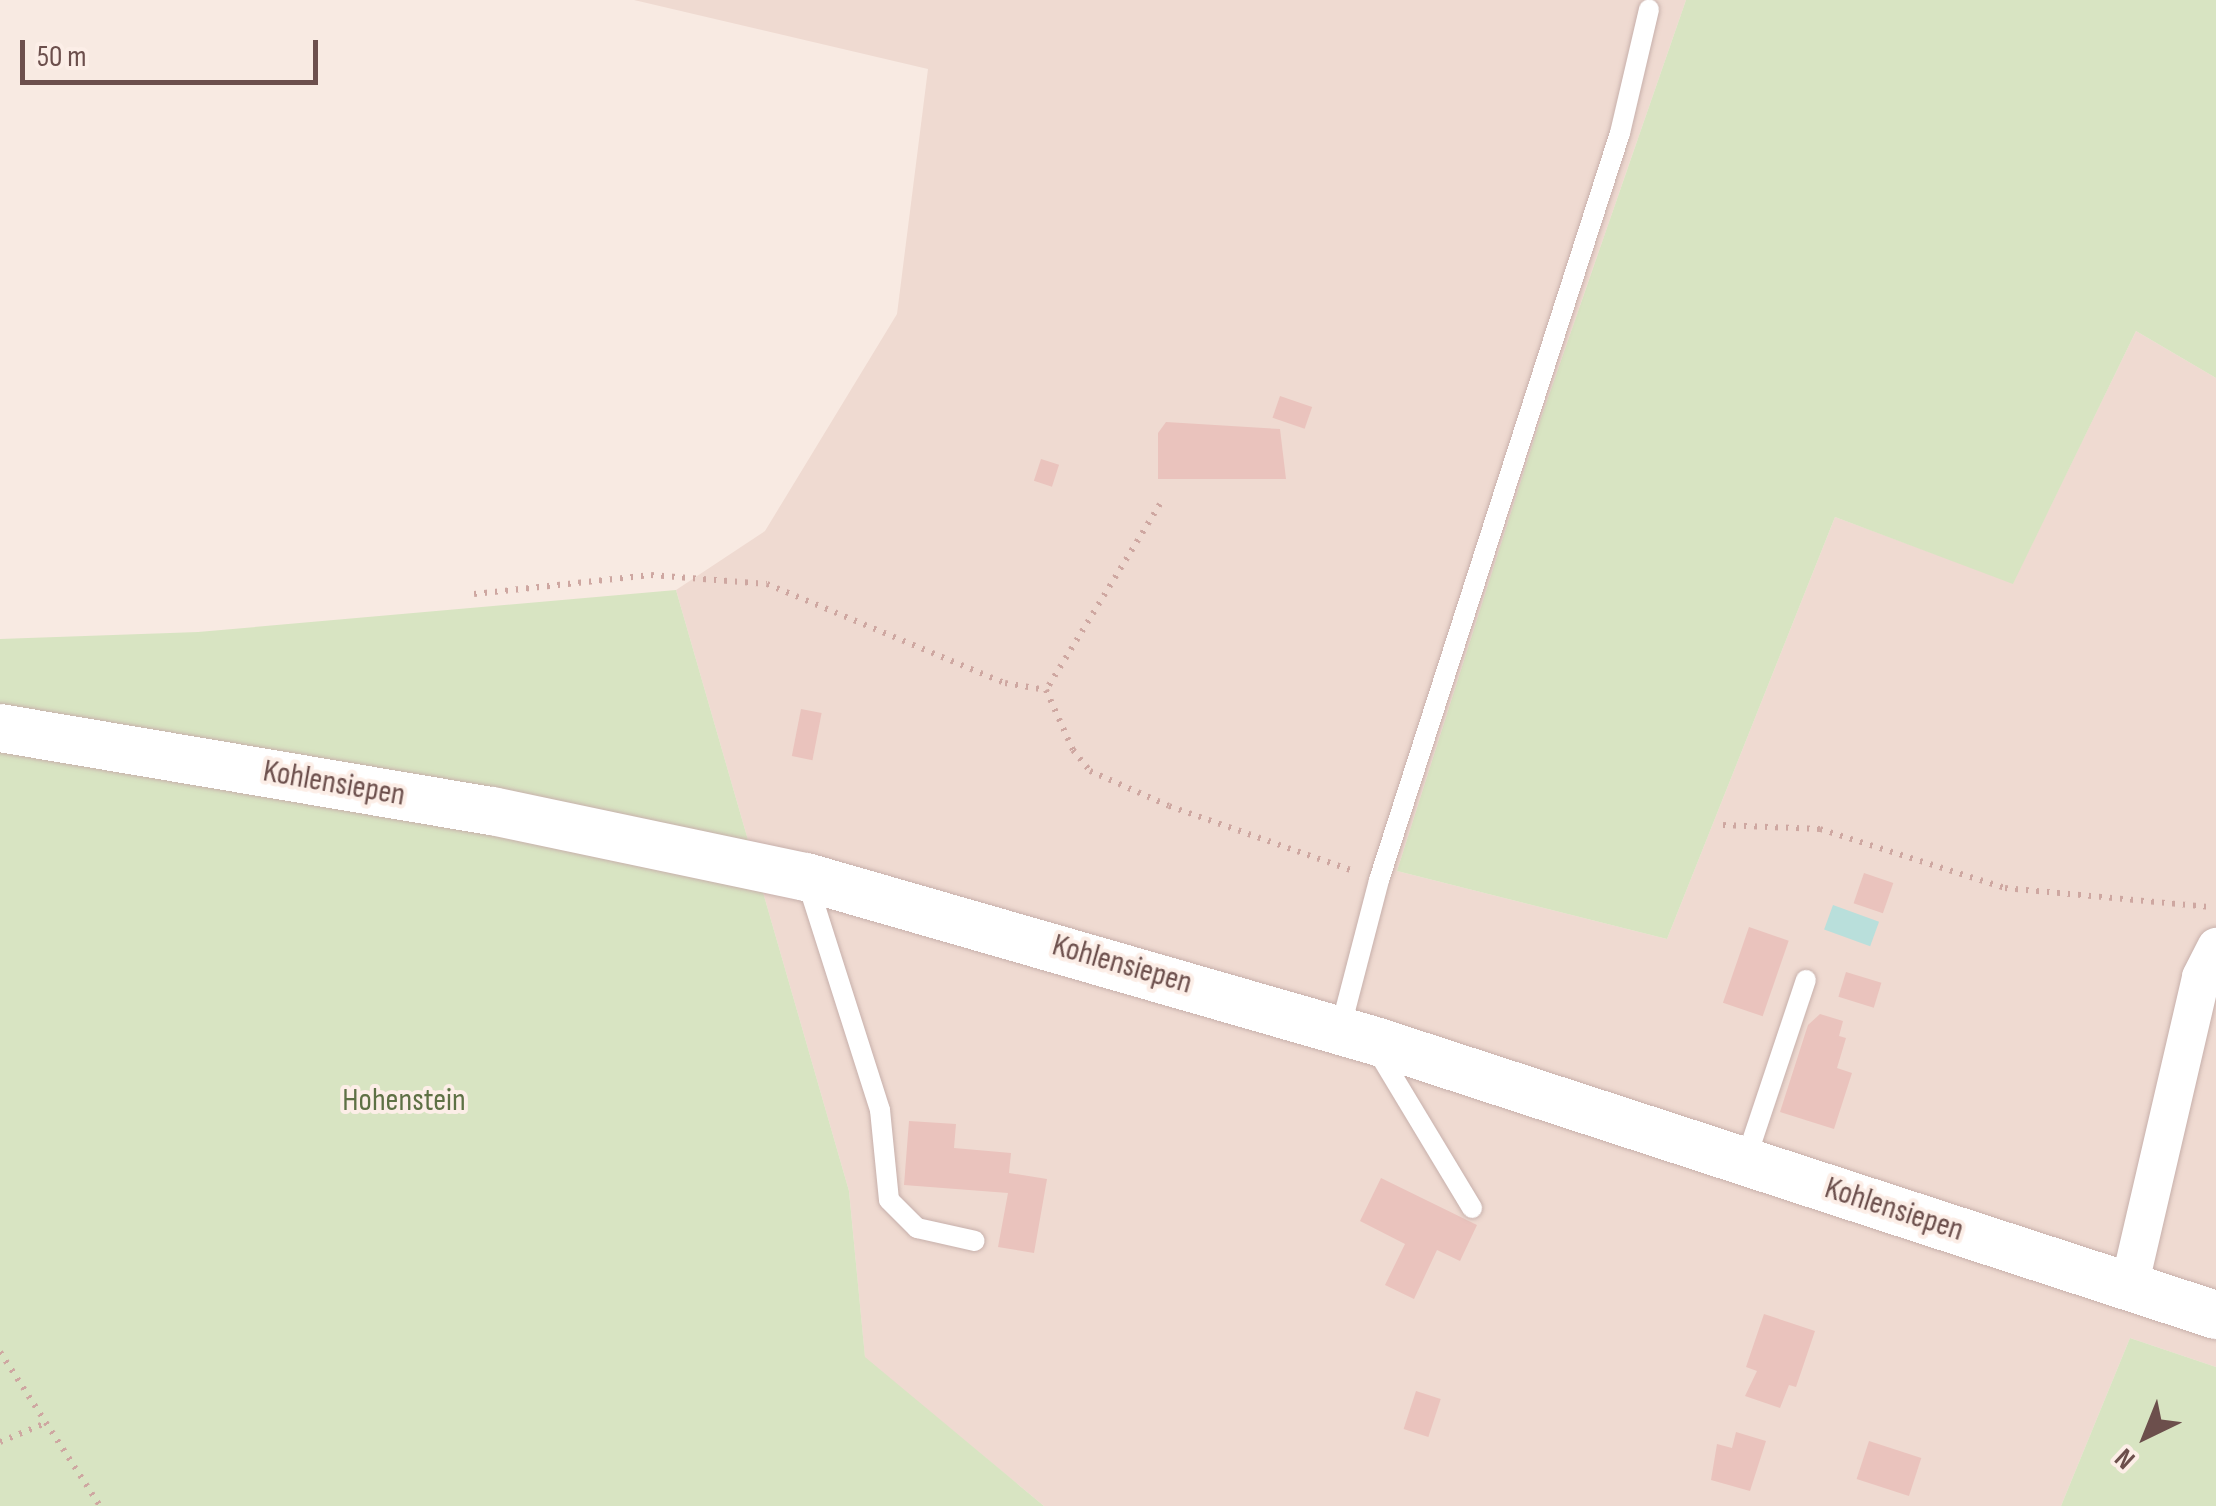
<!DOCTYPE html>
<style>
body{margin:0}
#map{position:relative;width:2216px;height:1506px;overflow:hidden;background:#f8eae2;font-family:"Sofia Sans Condensed",sans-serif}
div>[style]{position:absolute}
.residential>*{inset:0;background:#efdad1}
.green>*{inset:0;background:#d8e4c2}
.water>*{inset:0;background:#b9dfdb;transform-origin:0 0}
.building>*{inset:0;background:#eac3bd;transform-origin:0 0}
.path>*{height:6px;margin-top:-3px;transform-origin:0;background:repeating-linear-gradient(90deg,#cea7a1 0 2.5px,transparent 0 10.5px)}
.roads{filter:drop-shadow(0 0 2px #c7b0ab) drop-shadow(0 0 2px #c7b0ab)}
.service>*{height:20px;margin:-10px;padding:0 10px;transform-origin:10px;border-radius:10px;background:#fff}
.minor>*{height:38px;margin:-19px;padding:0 19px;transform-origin:19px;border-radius:19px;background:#fff}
.tertiary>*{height:48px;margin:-24px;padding:0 24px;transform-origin:24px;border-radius:24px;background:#fff}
span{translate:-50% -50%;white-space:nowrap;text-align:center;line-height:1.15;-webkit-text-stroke:8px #fceee7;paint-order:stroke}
.street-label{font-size:32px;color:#6c4f4c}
.park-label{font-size:32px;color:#5e7145}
.north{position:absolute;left:2096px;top:1386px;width:100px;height:100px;-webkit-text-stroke:8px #fceee7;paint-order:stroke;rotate:223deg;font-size:28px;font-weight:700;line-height:40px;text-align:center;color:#6c4f4c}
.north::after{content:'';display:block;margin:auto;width:35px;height:45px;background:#6c4f4c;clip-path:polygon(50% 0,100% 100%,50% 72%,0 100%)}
.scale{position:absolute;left:20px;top:40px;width:298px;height:45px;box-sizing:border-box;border:5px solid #6c4f4c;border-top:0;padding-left:12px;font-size:30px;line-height:35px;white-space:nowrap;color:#6c4f4c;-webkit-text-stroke:8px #fceee7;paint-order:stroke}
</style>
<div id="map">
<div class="residential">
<div style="clip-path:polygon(634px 0,1686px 0,1540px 421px,1397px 871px,1667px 939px,1835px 517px,2013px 583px,2136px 331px,2216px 378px,2216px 1367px,2130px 1338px,2061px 1506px,1044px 1506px,865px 1358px,849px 1191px,676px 590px,765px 531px,897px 314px,928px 69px)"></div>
</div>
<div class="green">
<div style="clip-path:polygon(1686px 0,2216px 0,2216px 378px,2136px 331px,2013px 584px,1835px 517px,1667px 939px,1397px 871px,1540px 421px)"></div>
<div style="clip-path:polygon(676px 590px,849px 1191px,865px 1357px,1044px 1506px,0 1506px,0 639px,198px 632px)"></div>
<div style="clip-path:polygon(2130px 1338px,2216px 1367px,2216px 1506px,2061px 1506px)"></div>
</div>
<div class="water">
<div style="left:1833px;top:905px;width:49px;height:26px;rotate:20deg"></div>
</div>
<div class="building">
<div style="left:1280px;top:396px;width:34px;height:23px;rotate:19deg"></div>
<div style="clip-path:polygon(1166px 422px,1280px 429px,1286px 479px,1158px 479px,1158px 433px)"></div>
<div style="left:1041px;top:459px;width:19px;height:23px;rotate:18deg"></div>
<div style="left:801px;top:709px;width:21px;height:48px;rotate:11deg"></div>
<div style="left:1864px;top:873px;width:31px;height:32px;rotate:19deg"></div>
<div style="left:1749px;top:927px;width:42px;height:80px;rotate:19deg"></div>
<div style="left:1846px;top:972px;width:37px;height:26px;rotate:17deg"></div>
<div style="clip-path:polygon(1820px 1014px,1843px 1021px,1839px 1036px,1846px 1038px,1837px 1068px,1852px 1073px,1834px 1129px,1780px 1112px,1808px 1025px)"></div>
<div style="clip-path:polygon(909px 1121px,956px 1124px,954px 1148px,1011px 1153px,1009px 1173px,1047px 1179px,1034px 1253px,998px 1247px,1008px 1193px,904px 1185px)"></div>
<div style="clip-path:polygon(1381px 1178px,1477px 1225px,1460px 1261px,1437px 1250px,1414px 1299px,1385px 1285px,1405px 1244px,1360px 1221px)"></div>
<div style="clip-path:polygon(1764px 1314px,1815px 1331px,1796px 1387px,1789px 1385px,1780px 1408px,1745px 1396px,1757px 1371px,1746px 1367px)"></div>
<div style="left:1416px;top:1391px;width:26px;height:40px;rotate:18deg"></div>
<div style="clip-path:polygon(1736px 1432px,1766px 1441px,1750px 1491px,1711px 1480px,1717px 1444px,1732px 1448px)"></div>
<div style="left:1869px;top:1441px;width:55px;height:40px;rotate:18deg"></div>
</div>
<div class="path">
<div style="left:1160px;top:504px;width:218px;rotate:121.5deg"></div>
<div style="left:1046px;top:690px;width:66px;rotate:65.8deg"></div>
<div style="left:1073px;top:750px;width:27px;rotate:51deg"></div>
<div style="left:1090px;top:771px;width:86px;rotate:23.9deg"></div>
<div style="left:1169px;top:806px;width:196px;rotate:19.4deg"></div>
<div style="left:474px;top:594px;width:178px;rotate:-6.1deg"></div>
<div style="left:651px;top:575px;width:116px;rotate:4.4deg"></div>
<div style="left:767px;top:584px;width:258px;rotate:22.6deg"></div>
<div style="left:1005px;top:683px;width:42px;rotate:9.7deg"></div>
<div style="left:1723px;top:825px;width:97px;rotate:2.4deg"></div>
<div style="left:1820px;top:829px;width:194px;rotate:17.7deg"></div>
<div style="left:2005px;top:888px;width:207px;rotate:5.3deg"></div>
<div style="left:0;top:1352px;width:184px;rotate:57deg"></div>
<div style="left:0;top:1442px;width:52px;rotate:-22.6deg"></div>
</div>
<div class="roads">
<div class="service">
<div style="left:806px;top:878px;width:244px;rotate:72.3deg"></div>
<div style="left:880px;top:1110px;width:90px;rotate:84.3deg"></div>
<div style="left:889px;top:1200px;width:40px;rotate:45deg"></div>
<div style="left:917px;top:1228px;width:59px;rotate:12.6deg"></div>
<div style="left:1340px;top:1030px;width:155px;rotate:-75.4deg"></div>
<div style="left:1379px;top:880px;width:785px;rotate:-72.12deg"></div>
<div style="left:1620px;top:133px;width:127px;rotate:-76.8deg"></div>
<div style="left:1375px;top:1047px;width:188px;rotate:58.9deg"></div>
<div style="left:1745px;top:1162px;width:192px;rotate:-71.5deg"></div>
</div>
<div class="minor">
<div style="left:2129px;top:1287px;width:318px;rotate:-76.9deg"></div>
<div style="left:2201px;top:977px;width:34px;rotate:-63deg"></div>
</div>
<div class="tertiary">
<div style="left:0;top:728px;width:499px;rotate:9.6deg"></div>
<div style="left:492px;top:811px;width:321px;rotate:11.9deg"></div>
<div style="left:806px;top:877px;width:589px;rotate:16.07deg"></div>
<div style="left:1372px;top:1040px;width:888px;rotate:18.05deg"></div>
</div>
</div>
<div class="street-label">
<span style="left:334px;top:784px;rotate:10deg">Kohlensiepen</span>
<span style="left:1122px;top:965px;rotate:16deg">Kohlensiepen</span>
<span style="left:1894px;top:1210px;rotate:18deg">Kohlensiepen</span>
</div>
<div class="park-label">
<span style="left:404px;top:1101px">Hohenstein</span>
</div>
<div class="north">N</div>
<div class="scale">50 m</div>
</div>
